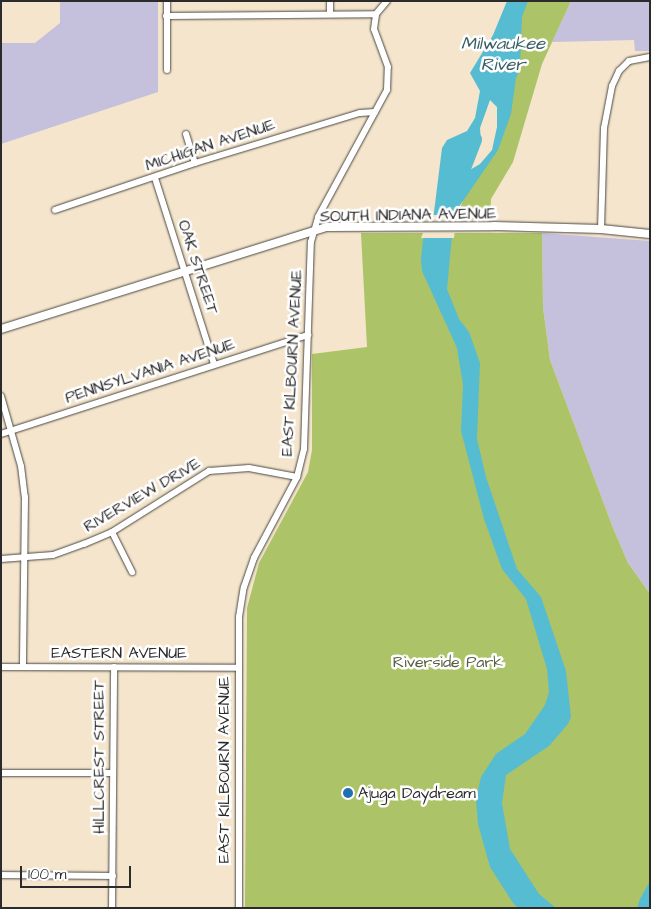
<!DOCTYPE html>
<style>
body{margin:0}
#map{position:relative;width:651px;height:909px;overflow:hidden;background:#f4e5cc;font-family:"Architects Daughter",sans-serif}
div>[style]{position:absolute}
.industrial>*{inset:0;background:#c5c0db}
.green>*{inset:0;background:#adc368}
.water>*{inset:0;background:#55bcd2}
.pier>*{inset:0;background:#f4e5cc}
.river>*{height:14px;margin:-7px;padding:0 7px;transform-origin:7px;border-radius:7px;background:#55bcd2}
.roads{filter:drop-shadow(0 0 1px #494743) drop-shadow(0 0 1px #494743)}
.minor>*{height:6px;margin:-3px;padding:0 3px;transform-origin:3px;border-radius:3px;background:#fff}
.tertiary>*{height:8px;margin:-4px;padding:0 4px;transform-origin:4px;border-radius:4px;background:#fff}
.dots>*{width:14px;height:14px;translate:-50% -50%;box-sizing:border-box;border:2px solid #fff;border-radius:50%}
span{translate:-50% -50%;white-space:nowrap;text-align:center;line-height:1.15;-webkit-text-stroke:5px #fff;paint-order:stroke}
.street-label{font-size:16px;color:#2b2b2b}
.park-label{font-size:16px;color:#586040}
.poi-label{font-size:16px;color:#2b2b2b}
.left{translate:0 -50%;text-align:left}
.water-label{font-size:18px;color:#3a5e65;font-style:italic}
.frame{position:absolute;inset:0;border:2px solid #2b2b2b;pointer-events:none}
.scale{position:absolute;left:20px;top:866px;width:111px;height:22px;box-sizing:border-box;border:2px solid #2b2b2b;border-top:0;padding-left:6px;font-size:15px;line-height:18px;white-space:nowrap;color:#2b2b2b;-webkit-text-stroke:4px #fff;paint-order:stroke}
</style>
<div id="map">
<div class="industrial">
<div style="clip-path:polygon(60px 1px,158px 1px,158px 92px,1px 144px,1px 43px,35px 43px,60px 23px)"></div>
<div style="clip-path:polygon(571px 1px,650px 1px,650px 51px,635px 51px,634px 40px,552px 42px)"></div>
<div style="clip-path:polygon(542px 233px,650px 241px,650px 594px,628px 563px,613px 528px,550px 360px,543px 307px)"></div>
</div>
<div class="green">
<div style="clip-path:polygon(527px 1px,571px 1px,542px 64px,513px 162px,491px 199px,490px 219px,455px 220px,467px 191px,501px 137px,520px 21px)"></div>
<div style="clip-path:polygon(361px 233px,542px 233px,543px 307px,550px 360px,613px 528px,628px 563px,650px 594px,650px 908px,245px 908px,247px 608px,259px 563px,308px 472px,312px 450px,312px 354px,367px 347px)"></div>
</div>
<div class="water">
<div style="clip-path:polygon(evenodd,507px 1px,528px 1px,522px 17px,520px 69px,516px 78px,511px 114px,498px 150px,454px 214px,447px 289px,459px 319px,469px 332px,480px 363px,477px 439px,486px 477px,517px 569px,541px 597px,566px 671px,571px 717px,568px 724px,549px 746px,506px 775px,502px 803px,510px 849px,539px 894px,556px 908px,518px 908px,513px 903px,490px 867px,478px 824px,476px 799px,481px 777px,496px 754px,525px 734px,545px 705px,549px 692px,547px 669px,526px 599px,502px 569px,484px 519px,461px 431px,463px 385px,457px 348px,422px 271px,421px 259px,423px 240px,434px 212px,442px 148px,447px 140px,467px 131px,475px 118px,480px 91px,470px 73px,493px 35px,507px 1px,490px 100px,497px 107px,497px 127px,492px 150px,480px 164px,458px 177px,462px 166px,481px 142px,480px 128px,490px 100px)"></div>
<div style="clip-path:polygon(650px 881px,650px 908px,637px 908px,640px 899px)"></div>
</div>
<div class="pier">
<div style="clip-path:polygon(430px 215px,457px 215px,454px 238px,421px 238px)"></div>
</div>
<div class="river">
<div style="left:456px;top:189px;width:53px;rotate:-68.8deg"></div>
</div>
<div class="roads">
<div class="minor">
<div style="left:167px;top:1px;width:69px;rotate:90deg"></div>
<div style="left:330px;top:1px;width:12px;rotate:90deg"></div>
<div style="left:166px;top:16px;width:210px;rotate:-0.5deg"></div>
<div style="left:186px;top:134px;width:30px;rotate:73deg"></div>
<div style="left:155px;top:178px;width:195px;rotate:72.4deg"></div>
<div style="left:55px;top:210px;width:148px;rotate:-18.6deg"></div>
<div style="left:195px;top:163px;width:172px;rotate:-16.9deg"></div>
<div style="left:360px;top:113px;width:15px;rotate:-4deg"></div>
<div style="left:601px;top:229px;width:101px;rotate:-88.3deg"></div>
<div style="left:604px;top:128px;width:43px;rotate:-79.2deg"></div>
<div style="left:612px;top:86px;width:17px;rotate:-65deg"></div>
<div style="left:619px;top:71px;width:14px;rotate:-45deg"></div>
<div style="left:629px;top:61px;width:21px;rotate:-11deg"></div>
<div style="left:1px;top:396px;width:73px;rotate:74.1deg"></div>
<div style="left:21px;top:466px;width:31px;rotate:83deg"></div>
<div style="left:25px;top:497px;width:170px;rotate:90.7deg"></div>
<div style="left:1px;top:434px;width:323px;rotate:-17.9deg"></div>
<div style="left:112px;top:532px;width:45px;rotate:63.4deg"></div>
<div style="left:1px;top:559px;width:52px;rotate:-4.4deg"></div>
<div style="left:53px;top:555px;width:33px;rotate:-20deg"></div>
<div style="left:84px;top:544px;width:30px;rotate:-23deg"></div>
<div style="left:112px;top:532px;width:115px;rotate:-32.2deg"></div>
<div style="left:209px;top:471px;width:40px;rotate:-4.3deg"></div>
<div style="left:249px;top:468px;width:49px;rotate:10.6deg"></div>
<div style="left:1px;top:667px;width:236px;rotate:0.2deg"></div>
<div style="left:1px;top:773px;width:111px"></div>
<div style="left:1px;top:875px;width:112px;rotate:0.5deg"></div>
<div style="left:112px;top:908px;width:241px;rotate:-89.5deg"></div>
<div style="left:239px;top:908px;width:291px;rotate:-90deg"></div>
<div style="left:239px;top:617px;width:30px;rotate:-81deg"></div>
<div style="left:244px;top:587px;width:31px;rotate:-71deg"></div>
<div style="left:254px;top:558px;width:92px;rotate:-62deg"></div>
<div style="left:297px;top:477px;width:29px;rotate:-76deg"></div>
<div style="left:304px;top:449px;width:207px;rotate:-88.1deg"></div>
<div style="left:311px;top:242px;width:26px;rotate:-74deg"></div>
<div style="left:318px;top:217px;width:145px;rotate:-61.5deg"></div>
<div style="left:387px;top:90px;width:23px;rotate:-88deg"></div>
<div style="left:388px;top:67px;width:40px;rotate:-110.2deg"></div>
<div style="left:374px;top:29px;width:15px;rotate:-82deg"></div>
<div style="left:376px;top:14px;width:17px;rotate:-50deg"></div>
</div>
<div class="tertiary">
<div style="left:1px;top:329px;width:342px;rotate:-17.4deg"></div>
<div style="left:327px;top:227px;width:167px;rotate:-0.3deg"></div>
<div style="left:494px;top:226px;width:107px;rotate:1.6deg"></div>
<div style="left:601px;top:229px;width:49px;rotate:5.8deg"></div>
</div>
</div>
<div class="dots">
<div style="left:348px;top:793px;background:#1f6fb2"></div>
</div>
<div class="street-label">
<span style="left:210px;top:145px;rotate:-18deg">MICHIGAN AVENUE</span>
<span style="left:408px;top:215px;rotate:-1deg">SOUTH INDIANA AVENUE</span>
<span style="left:198px;top:267px;rotate:72deg">OAK STREET</span>
<span style="left:292px;top:363px;rotate:-87deg">EAST KILBOURN AVENUE</span>
<span style="left:150px;top:371px;rotate:-18deg">PENNSYLVANIA AVENUE</span>
<span style="left:142px;top:495px;rotate:-30deg">RIVERVIEW DRIVE</span>
<span style="left:119px;top:653px">EASTERN AVENUE</span>
<span style="left:99px;top:757px;rotate:-90deg">HILLCREST STREET</span>
<span style="left:224px;top:770px;rotate:-90deg">EAST KILBOURN AVENUE</span>
</div>
<div class="park-label">
<span style="left:448px;top:662px">Riverside Park</span>
</div>
<div class="poi-label">
<span class="left" style="left:358px;top:793px">Ajuga Daydream</span>
</div>
<div class="water-label">
<span style="left:503px;top:55px">Milwaukee<br>River</span>
</div>
<div class="frame"></div>
<div class="scale">100 m</div>
</div>
